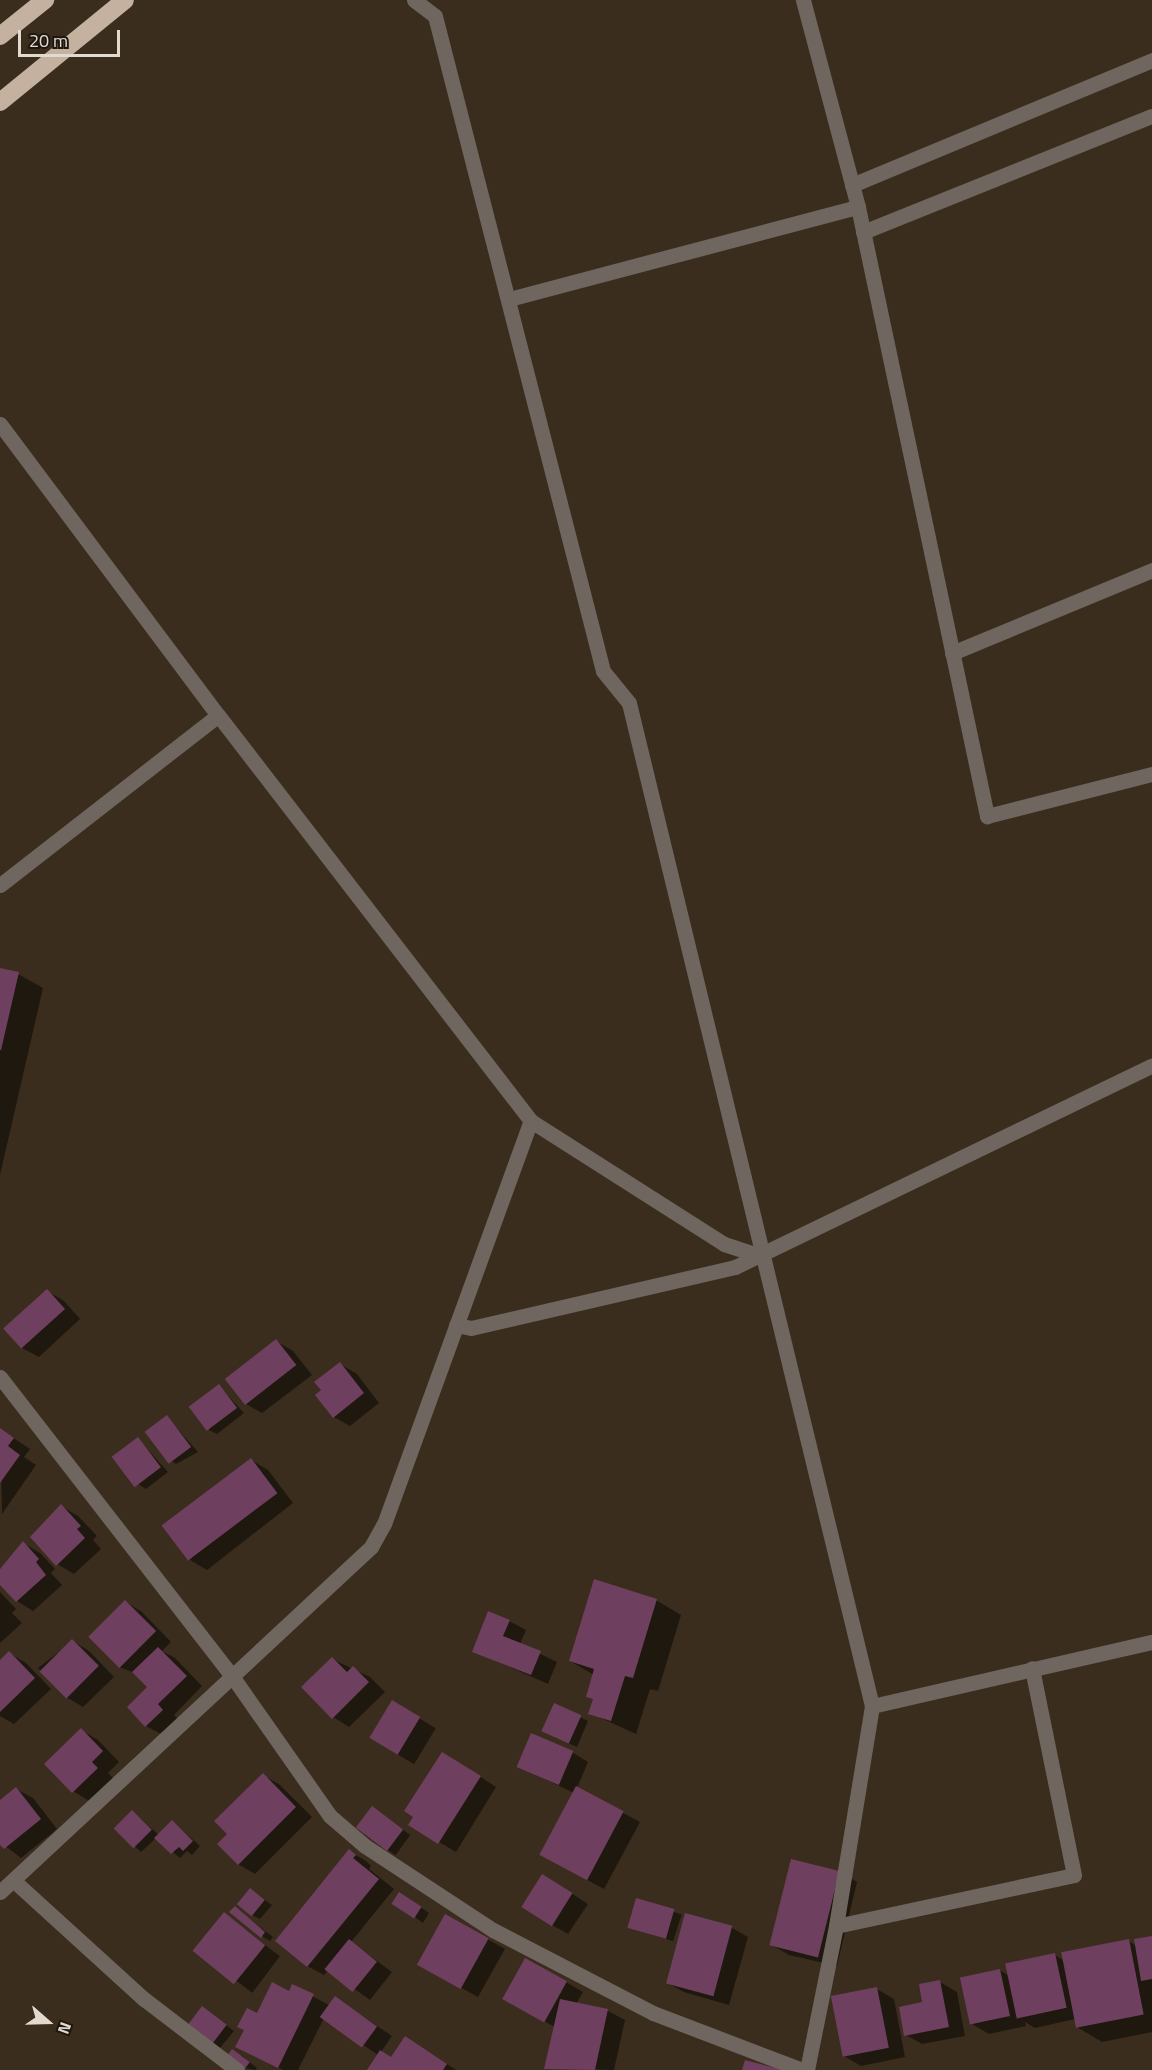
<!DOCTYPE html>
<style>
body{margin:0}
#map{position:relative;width:1152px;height:2070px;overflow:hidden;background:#3b2d1d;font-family:"Titillium Web",sans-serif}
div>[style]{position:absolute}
.shadow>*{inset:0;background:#0007;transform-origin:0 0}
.building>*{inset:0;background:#6f3f60;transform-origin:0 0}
.minor>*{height:15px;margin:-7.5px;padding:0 7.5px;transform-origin:7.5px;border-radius:7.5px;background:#6e665f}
.highway>*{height:18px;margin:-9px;padding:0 9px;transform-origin:9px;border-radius:9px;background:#c5b19f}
span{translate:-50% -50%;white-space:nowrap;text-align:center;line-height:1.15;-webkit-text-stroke:4.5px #1d170f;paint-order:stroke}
.north{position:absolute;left:18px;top:1992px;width:60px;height:60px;-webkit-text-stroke:4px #1d170f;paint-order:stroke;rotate:110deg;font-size:16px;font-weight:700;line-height:24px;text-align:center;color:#e3dacf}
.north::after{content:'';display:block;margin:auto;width:21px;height:27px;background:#e3dacf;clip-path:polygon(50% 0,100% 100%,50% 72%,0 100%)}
.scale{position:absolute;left:18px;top:30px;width:102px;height:27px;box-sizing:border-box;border:3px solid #e3dacf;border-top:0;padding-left:8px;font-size:18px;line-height:21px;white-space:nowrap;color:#e3dacf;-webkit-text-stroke:4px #1d170f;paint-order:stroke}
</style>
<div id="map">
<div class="shadow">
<div style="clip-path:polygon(0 969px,18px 974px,43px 988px,0 1175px)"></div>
<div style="clip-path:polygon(47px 1291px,64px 1301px,80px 1319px,39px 1357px,22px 1348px)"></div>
<div style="clip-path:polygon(276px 1341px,293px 1351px,312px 1375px,262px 1413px,246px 1404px)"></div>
<div style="clip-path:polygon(340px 1364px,357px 1374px,379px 1403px,350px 1426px,334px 1417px,323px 1391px)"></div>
<div style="clip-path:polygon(219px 1386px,244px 1413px,217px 1434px,209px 1430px)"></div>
<div style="clip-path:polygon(167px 1417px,198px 1452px,176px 1464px,168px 1459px)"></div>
<div style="clip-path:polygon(0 1429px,30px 1449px,24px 1457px,36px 1465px,2px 1514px)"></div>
<div style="clip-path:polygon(138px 1439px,168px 1472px,146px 1489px,138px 1484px)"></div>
<div style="clip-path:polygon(251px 1460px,268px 1470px,293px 1503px,207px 1570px,190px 1560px)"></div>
<div style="clip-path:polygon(61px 1506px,78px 1516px,97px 1536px,93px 1540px,101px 1549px,74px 1574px,57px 1564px)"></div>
<div style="clip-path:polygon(23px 1543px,40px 1553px,55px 1569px,51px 1573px,62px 1585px,33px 1611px,17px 1601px,0 1583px,0 1569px)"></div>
<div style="clip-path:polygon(0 1592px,16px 1609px,12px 1613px,22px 1623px,0 1643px)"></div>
<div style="clip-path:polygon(656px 1600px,681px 1615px,658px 1691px,650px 1689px,636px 1734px,590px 1713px,594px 1700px,588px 1696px,594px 1675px,570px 1661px)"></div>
<div style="clip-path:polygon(126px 1602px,142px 1612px,171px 1642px,162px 1651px,175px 1658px,202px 1686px,174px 1715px,179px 1720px,163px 1735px,146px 1726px,149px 1687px,137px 1674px,119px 1667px)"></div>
<div style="clip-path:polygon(509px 1621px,526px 1630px,520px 1644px,557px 1662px,548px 1684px,474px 1651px)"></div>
<div style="clip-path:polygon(73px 1641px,89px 1651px,114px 1677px,83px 1707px,66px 1697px,38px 1668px)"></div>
<div style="clip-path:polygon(9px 1653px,26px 1663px,51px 1689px,14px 1724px,0 1716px,0 1662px)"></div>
<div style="clip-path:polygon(332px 1659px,370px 1677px,385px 1692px,349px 1727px,333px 1717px)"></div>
<div style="left:392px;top:1702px;width:51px;height:42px;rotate:31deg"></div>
<div style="clip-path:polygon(555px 1705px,588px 1721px,577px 1747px,551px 1735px)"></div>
<div style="clip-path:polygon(81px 1730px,98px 1740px,119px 1762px,108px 1773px,113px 1778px,89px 1801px,73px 1791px)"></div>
<div style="clip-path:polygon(572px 1752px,588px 1762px,577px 1788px,640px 1822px,604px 1889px,558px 1864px,574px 1793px,518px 1766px)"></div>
<div style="clip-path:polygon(459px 1763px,496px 1787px,456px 1852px,439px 1842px)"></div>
<div style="clip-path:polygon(263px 1775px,280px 1785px,312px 1817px,255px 1874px,238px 1864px,229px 1834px)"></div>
<div style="clip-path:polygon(16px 1789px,33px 1798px,57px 1829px,21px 1858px,0 1842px,0 1802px)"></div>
<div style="left:373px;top:1808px;width:46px;height:25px;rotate:36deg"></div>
<div style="clip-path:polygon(133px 1812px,159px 1835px,172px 1821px,200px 1846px,192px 1855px,187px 1851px,180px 1858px,156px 1838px,141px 1852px,116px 1829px)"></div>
<div style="clip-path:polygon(349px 1851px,366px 1861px,371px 1866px,369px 1869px,394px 1889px,351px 1942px,392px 1972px,370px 2000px,328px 1970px,324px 1975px,307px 1966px)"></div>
<div style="clip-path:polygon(840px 1872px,857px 1882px,837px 1966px,789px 1955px,772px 1945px)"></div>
<div style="clip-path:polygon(559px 1885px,588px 1904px,568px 1934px,552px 1925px)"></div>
<div style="clip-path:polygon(251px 1890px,272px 1905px,260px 1919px,252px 1915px)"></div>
<div style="clip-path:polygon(407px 1898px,429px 1913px,423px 1923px,416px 1918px)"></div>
<div style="left:637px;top:1900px;width:47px;height:28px;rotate:18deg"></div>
<div style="clip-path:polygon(235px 1908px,273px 1937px,270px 1941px,262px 1936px)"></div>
<div style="left:224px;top:1914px;width:70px;height:46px;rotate:37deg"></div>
<div style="clip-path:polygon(686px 1915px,732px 1928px,748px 1937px,729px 2005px,684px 1992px,667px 1983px)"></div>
<div style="clip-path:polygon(446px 1916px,505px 1949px,478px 1997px,436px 1974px)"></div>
<div style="clip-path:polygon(1152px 1937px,1152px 2032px,1102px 2042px,1077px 2027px,1075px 2019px,1035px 2028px,1025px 2022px,1026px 2026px,989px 2034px,972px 2024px,1000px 1970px,1009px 1976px,1055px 1955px,1063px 1960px,1128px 1941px,1137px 1946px)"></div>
<div style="clip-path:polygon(566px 1982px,583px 1992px,576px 2004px,608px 2011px,625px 2020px,614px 2070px,546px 2068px,555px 2027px,521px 2009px)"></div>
<div style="clip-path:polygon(940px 1982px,957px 1992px,965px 2036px,922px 2044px,906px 2035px)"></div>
<div style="clip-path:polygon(293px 1986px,331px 2006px,336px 1998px,392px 2036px,381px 2052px,392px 2058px,422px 2048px,456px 2070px,369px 2070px,378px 2055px,324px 2018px,298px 2070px,283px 2070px,254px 2055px,258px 2015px,290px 1993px)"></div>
<div style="clip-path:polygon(877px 1989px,894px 1999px,905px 2057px,861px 2066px,844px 2056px)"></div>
<div style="clip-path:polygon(203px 2008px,234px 2031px,219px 2049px,211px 2044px)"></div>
<div style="clip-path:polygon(241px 2055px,257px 2068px,255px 2070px,245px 2068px)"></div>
</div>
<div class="building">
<div style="clip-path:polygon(0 968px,19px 972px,1px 1050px,0 1050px)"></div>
<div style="left:47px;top:1289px;width:27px;height:59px;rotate:48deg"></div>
<div style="left:276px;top:1339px;width:33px;height:65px;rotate:52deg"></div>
<div style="clip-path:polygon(340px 1362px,364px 1393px,333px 1418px,315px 1395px,321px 1390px,314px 1382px)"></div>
<div style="left:219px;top:1384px;width:30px;height:38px;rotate:53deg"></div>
<div style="left:167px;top:1415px;width:40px;height:28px;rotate:53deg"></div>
<div style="clip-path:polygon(0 1428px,14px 1438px,8px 1446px,20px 1455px,0 1483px)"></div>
<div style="left:138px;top:1437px;width:38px;height:33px;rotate:53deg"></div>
<div style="left:251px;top:1458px;width:44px;height:112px;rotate:53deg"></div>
<div style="clip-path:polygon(61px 1504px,81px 1526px,77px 1529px,85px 1538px,56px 1566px,30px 1537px)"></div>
<div style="clip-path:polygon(23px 1541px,39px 1559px,36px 1562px,46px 1575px,16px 1602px,0 1585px,0 1569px)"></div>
<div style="clip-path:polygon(594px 1579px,657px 1599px,633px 1678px,625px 1676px,611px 1721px,588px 1714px,593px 1699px,586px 1697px,594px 1669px,569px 1661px)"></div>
<div style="left:125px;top:1600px;width:44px;height:52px;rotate:45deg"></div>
<div style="clip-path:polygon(488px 1611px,510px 1620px,503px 1636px,541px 1651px,531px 1675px,472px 1652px)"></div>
<div style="left:72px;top:1639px;width:38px;height:46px;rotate:45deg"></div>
<div style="clip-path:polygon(158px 1647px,187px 1676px,158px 1704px,163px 1710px,145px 1727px,127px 1707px,147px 1687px,132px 1672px)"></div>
<div style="clip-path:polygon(9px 1651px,35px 1678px,0 1712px,0 1660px)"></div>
<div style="clip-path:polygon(332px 1657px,347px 1672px,353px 1666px,369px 1682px,332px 1719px,301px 1687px)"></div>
<div style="left:392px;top:1700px;width:33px;height:44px;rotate:31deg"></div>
<div style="left:554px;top:1703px;width:30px;height:31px;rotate:24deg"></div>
<div style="clip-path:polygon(81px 1728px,103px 1751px,92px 1762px,98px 1768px,72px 1793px,44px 1764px)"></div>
<div style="left:531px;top:1733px;width:46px;height:37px;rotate:23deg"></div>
<div style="clip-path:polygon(442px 1752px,481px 1776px,438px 1844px,408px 1825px,413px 1817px,404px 1811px)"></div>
<div style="clip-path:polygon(263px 1773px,296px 1807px,238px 1865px,217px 1844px,227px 1834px,214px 1821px)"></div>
<div style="left:576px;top:1786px;width:54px;height:78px;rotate:28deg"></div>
<div style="clip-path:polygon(16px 1787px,41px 1819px,4px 1849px,0 1845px,0 1800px)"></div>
<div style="left:372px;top:1806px;width:39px;height:27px;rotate:37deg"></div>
<div style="left:132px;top:1810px;width:28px;height:26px;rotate:45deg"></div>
<div style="clip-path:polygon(172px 1820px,193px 1841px,183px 1851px,179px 1847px,171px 1854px,154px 1838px)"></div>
<div style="clip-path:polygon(349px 1849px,356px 1855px,353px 1858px,379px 1879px,307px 1967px,275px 1941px)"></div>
<div style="left:791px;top:1859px;width:50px;height:89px;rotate:14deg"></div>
<div style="left:542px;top:1874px;width:36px;height:39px;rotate:32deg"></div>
<div style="left:250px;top:1888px;width:19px;height:21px;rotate:39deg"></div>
<div style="left:399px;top:1892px;width:27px;height:14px;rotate:33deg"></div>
<div style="left:636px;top:1898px;width:40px;height:31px;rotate:16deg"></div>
<div style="clip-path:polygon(235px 1906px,265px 1932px,261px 1938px,229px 1912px)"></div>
<div style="left:224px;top:1912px;width:53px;height:50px;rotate:39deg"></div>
<div style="left:685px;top:1913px;width:49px;height:73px;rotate:15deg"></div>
<div style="left:445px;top:1914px;width:50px;height:58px;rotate:29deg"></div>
<div style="clip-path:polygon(1152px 1936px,1152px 1979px,1141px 1981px,1134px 1939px)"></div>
<div style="left:349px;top:1939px;width:36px;height:39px;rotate:39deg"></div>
<div style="left:1129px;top:1939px;width:77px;height:69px;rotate:79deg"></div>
<div style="left:1055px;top:1953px;width:56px;height:51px;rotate:78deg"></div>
<div style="left:525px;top:1958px;width:48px;height:47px;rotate:29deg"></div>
<div style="left:1000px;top:1969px;width:48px;height:41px;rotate:78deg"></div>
<div style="clip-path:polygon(940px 1980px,949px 2027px,904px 2036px,899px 2007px,922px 2002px,919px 1984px)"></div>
<div style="clip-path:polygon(272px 1982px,289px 1991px,292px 1984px,314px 1994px,278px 2068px,235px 2047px,244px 2030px,237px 2027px,247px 2008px,257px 2013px)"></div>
<div style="left:877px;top:1987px;width:62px;height:47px;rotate:79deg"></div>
<div style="left:335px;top:1996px;width:52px;height:26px;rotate:36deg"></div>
<div style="clip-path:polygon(560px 1999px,608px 2009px,595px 2070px,544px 2069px)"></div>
<div style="left:202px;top:2006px;width:31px;height:25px;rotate:37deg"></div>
<div style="clip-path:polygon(405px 2036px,447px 2064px,443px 2070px,367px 2070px,380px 2050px,391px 2057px)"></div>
<div style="left:232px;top:2049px;width:22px;height:9px;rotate:36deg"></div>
<div style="clip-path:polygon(745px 2060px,779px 2069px,779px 2070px,742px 2070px)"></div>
</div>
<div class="minor">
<div style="left:414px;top:0;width:26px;rotate:37deg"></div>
<div style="left:435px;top:16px;width:676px;rotate:75.61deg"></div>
<div style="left:603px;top:671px;width:41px;rotate:50.9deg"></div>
<div style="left:629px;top:703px;width:1032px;rotate:76.38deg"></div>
<div style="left:872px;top:1706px;width:223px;rotate:99.3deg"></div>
<div style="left:836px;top:1926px;width:147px;rotate:101.4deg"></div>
<div style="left:803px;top:0;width:214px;rotate:75.1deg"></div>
<div style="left:858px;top:207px;width:623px;rotate:78.04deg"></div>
<div style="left:987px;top:816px;width:170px;rotate:-14.3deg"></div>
<div style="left:852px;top:185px;width:325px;rotate:-22.6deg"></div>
<div style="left:863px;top:232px;width:311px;rotate:-21.9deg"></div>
<div style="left:509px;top:299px;width:361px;rotate:-14.8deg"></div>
<div style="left:0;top:424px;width:364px;rotate:53.2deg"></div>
<div style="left:218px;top:715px;width:513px;rotate:52.37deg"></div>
<div style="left:531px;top:1121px;width:229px;rotate:32.5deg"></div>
<div style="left:724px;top:1244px;width:39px;rotate:18deg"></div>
<div style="left:952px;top:653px;width:217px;rotate:-22.5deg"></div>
<div style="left:0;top:885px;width:276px;rotate:-37.9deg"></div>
<div style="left:456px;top:1325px;width:15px;rotate:11deg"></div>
<div style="left:471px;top:1328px;width:271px;rotate:-13deg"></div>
<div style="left:735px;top:1267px;width:463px;rotate:-25.8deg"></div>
<div style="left:0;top:1377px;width:378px;rotate:52.2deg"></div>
<div style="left:232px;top:1676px;width:171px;rotate:55deg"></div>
<div style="left:330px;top:1816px;width:46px;rotate:40.6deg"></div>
<div style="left:365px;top:1846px;width:153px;rotate:33.3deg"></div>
<div style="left:493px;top:1930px;width:180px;rotate:27.4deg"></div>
<div style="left:653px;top:2013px;width:160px;rotate:20.9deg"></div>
<div style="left:872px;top:1706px;width:287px;rotate:-12.9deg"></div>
<div style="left:13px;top:1880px;width:177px;rotate:42.3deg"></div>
<div style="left:144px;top:1999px;width:117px;rotate:37.4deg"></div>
<div style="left:0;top:1892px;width:507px;rotate:-42.92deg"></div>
<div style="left:371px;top:1547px;width:26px;rotate:-61deg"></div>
<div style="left:384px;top:1524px;width:429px;rotate:-70deg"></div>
<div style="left:836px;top:1926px;width:243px;rotate:-12.1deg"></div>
<div style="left:1074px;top:1875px;width:211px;rotate:-101.5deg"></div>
</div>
<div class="highway">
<div style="left:0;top:36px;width:58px;rotate:-38.7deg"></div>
<div style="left:0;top:102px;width:161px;rotate:-39.2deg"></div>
</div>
<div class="north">N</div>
<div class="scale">20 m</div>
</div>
